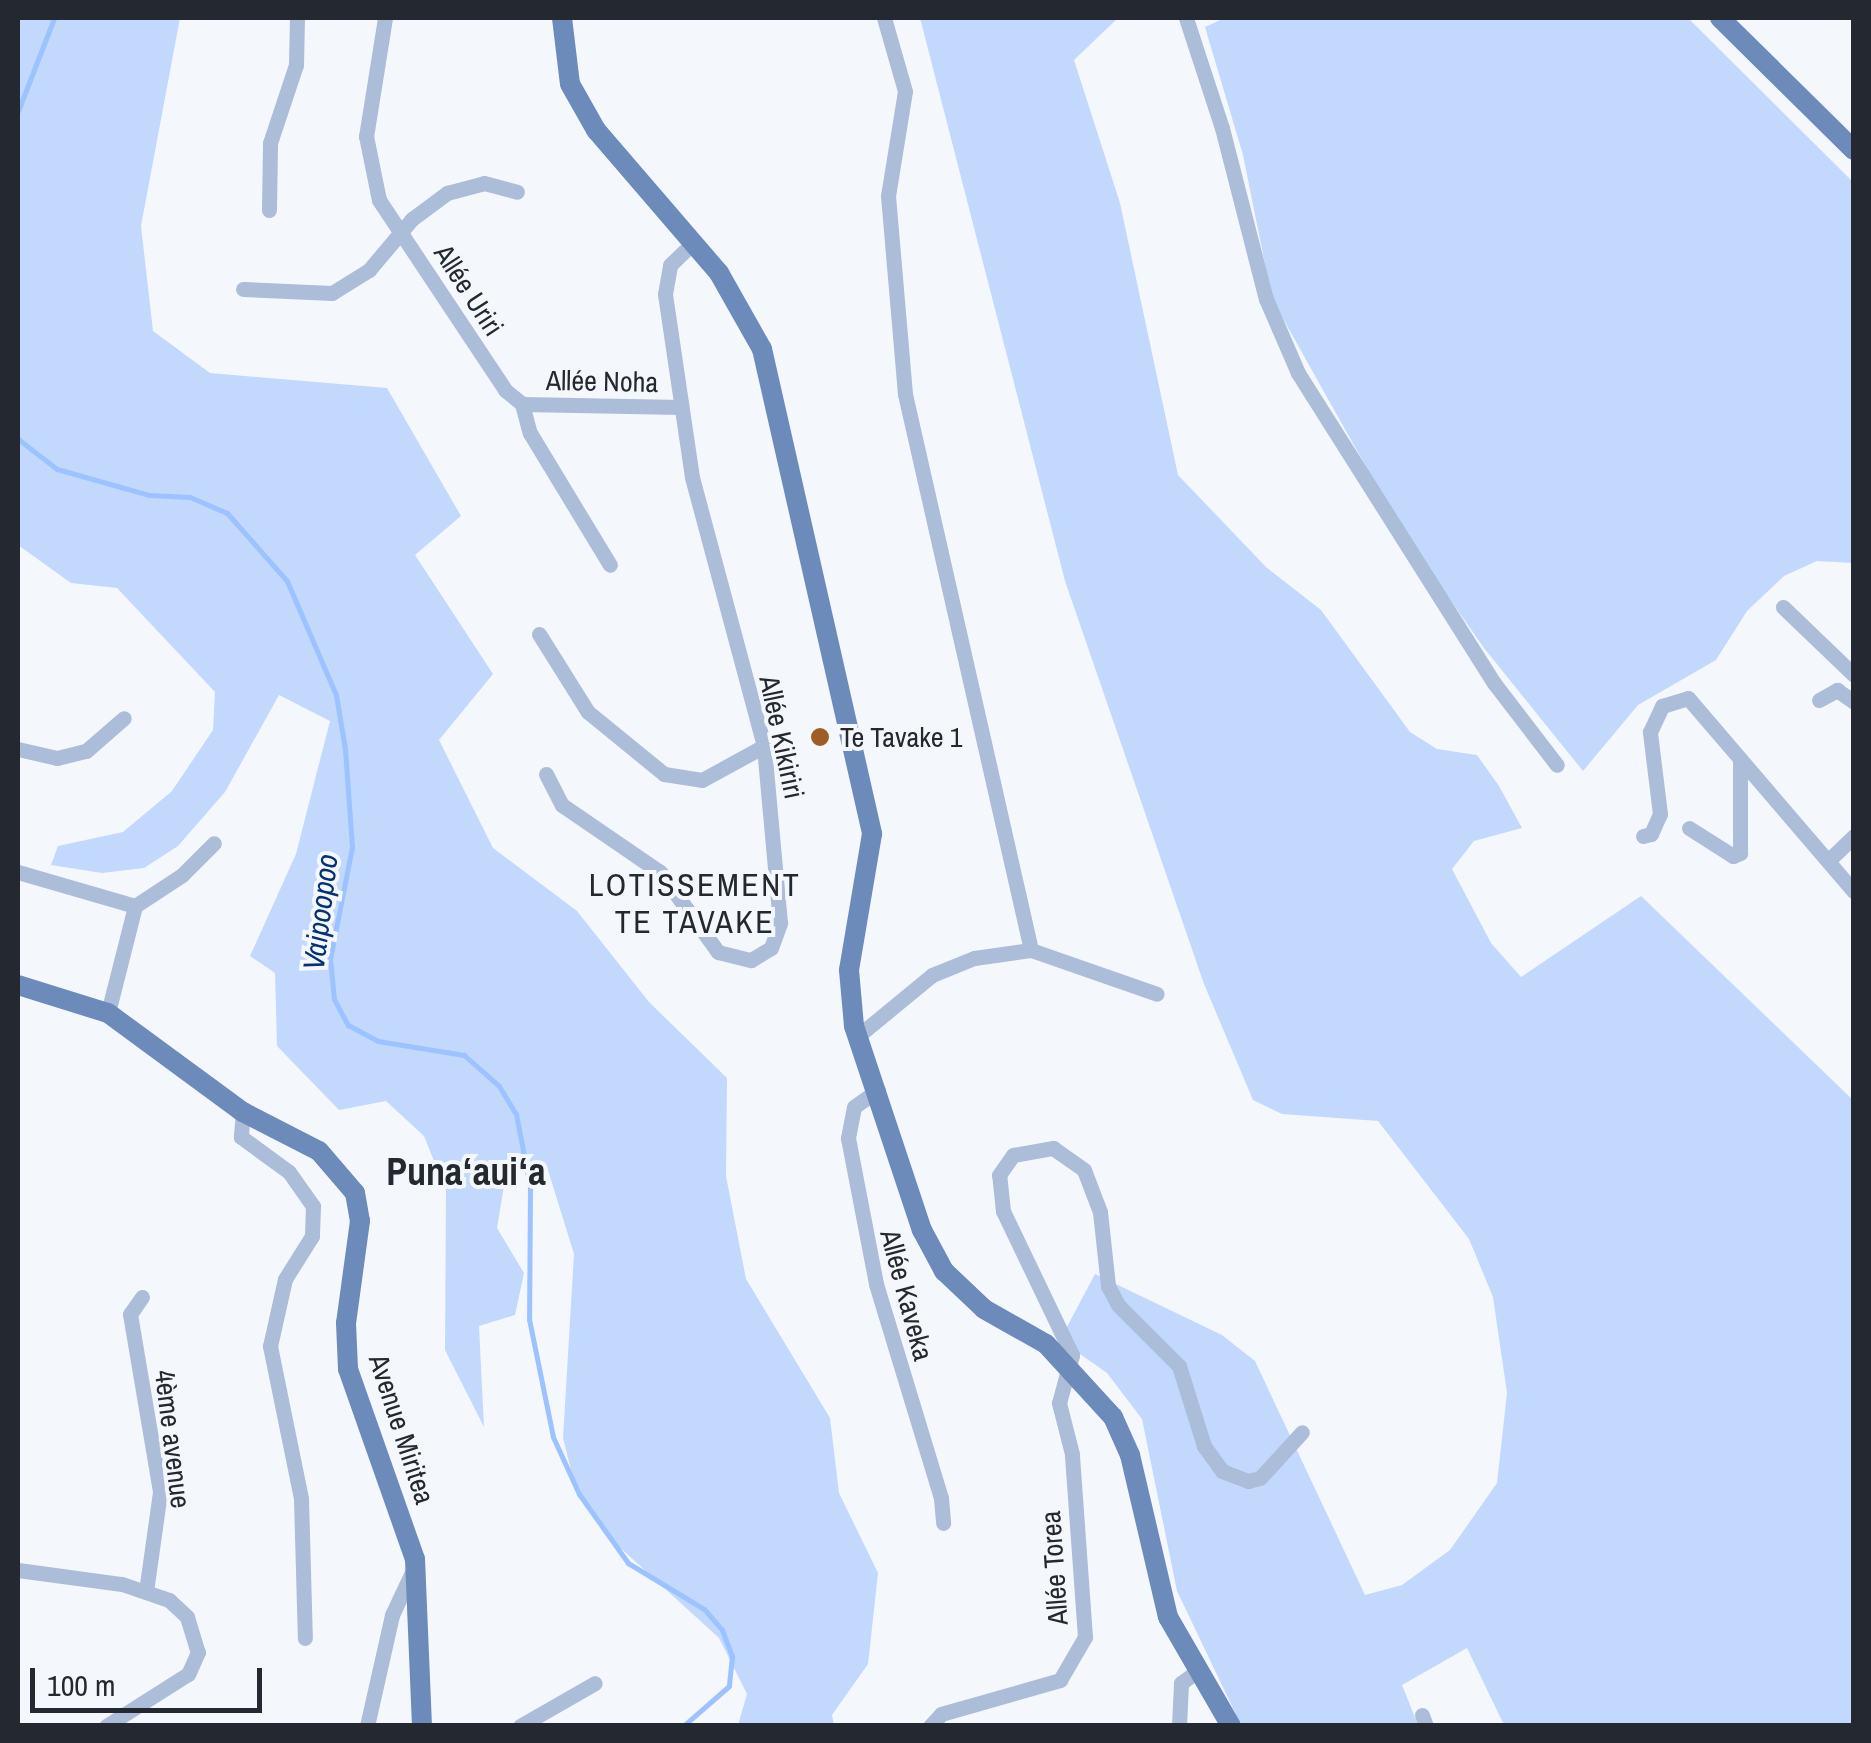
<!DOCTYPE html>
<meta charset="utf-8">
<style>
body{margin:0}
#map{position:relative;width:1871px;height:1743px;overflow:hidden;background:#f4f7fc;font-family:"Archivo Narrow",sans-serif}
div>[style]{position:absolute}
.green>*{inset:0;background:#c2d9fd}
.stream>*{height:5px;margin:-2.5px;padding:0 2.5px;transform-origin:2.5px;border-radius:2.5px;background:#9cc2ff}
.minor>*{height:15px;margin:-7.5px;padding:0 7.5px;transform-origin:7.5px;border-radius:7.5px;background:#abbdd8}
.major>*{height:20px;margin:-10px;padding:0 10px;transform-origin:10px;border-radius:10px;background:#6c8aba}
.dots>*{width:28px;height:28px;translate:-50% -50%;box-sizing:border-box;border:5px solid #f4f7fc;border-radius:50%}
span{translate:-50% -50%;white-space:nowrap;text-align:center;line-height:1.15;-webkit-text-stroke:8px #f4f7fc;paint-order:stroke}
.street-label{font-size:28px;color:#232831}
.poi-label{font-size:28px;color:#232831}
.left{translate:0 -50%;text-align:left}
.water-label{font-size:30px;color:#033174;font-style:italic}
.quarter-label{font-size:32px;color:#232831;letter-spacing:2.5px}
.district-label{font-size:38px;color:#232831;font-weight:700}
.frame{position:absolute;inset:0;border:20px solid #232831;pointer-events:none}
.scale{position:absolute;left:30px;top:1668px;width:232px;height:45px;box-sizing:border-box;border:5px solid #232831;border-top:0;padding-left:12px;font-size:30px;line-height:35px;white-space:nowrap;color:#232831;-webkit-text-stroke:8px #f4f7fc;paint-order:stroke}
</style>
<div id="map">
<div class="green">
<div style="clip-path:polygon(18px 18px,180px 18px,141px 226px,153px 331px,210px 373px,387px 388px,461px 516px,415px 555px,493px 674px,439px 740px,493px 848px,577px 911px,649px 1002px,727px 1078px,726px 1176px,746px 1279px,830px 1418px,839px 1493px,878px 1573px,868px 1664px,832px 1715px,834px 1725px,738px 1725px,747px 1694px,719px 1638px,603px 1532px,573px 1478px,563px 1438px,574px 1254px,547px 1167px,508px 1162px,497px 1228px,524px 1273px,515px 1315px,479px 1326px,484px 1427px,445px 1350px,446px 1191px,424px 1136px,386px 1101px,339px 1110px,277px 1046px,275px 973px,250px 956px,296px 854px,330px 721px,279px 695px,225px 792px,178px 846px,144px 868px,102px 873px,51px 865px,58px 846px,123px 832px,172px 791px,213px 730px,215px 692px,117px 588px,71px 583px,18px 545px)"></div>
<div style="clip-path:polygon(920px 18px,1118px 18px,1074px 60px,1120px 203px,1178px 475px,1266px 567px,1321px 610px,1410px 732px,1437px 749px,1477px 755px,1499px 786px,1522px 828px,1474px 841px,1452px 869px,1491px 943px,1521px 977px,1641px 896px,1853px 1100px,1853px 1725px,1504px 1725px,1467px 1648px,1402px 1685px,1418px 1725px,1241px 1725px,1177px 1591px,1142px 1419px,1107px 1373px,1060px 1340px,1095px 1274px,1222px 1335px,1255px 1361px,1365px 1595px,1402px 1585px,1450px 1550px,1497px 1483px,1507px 1393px,1493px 1297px,1469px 1239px,1378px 1121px,1282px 1114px,1253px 1100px,1204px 984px,1065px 581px)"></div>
<div style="clip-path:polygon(1225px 18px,1688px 18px,1853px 182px,1853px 563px,1817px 561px,1784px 576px,1747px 611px,1716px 660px,1638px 705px,1583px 771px,1484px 648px,1402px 531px,1272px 299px,1243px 155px,1205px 27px)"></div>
</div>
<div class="stream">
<div style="left:18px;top:111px;width:100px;rotate:-68.8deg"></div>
<div style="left:18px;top:439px;width:49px;rotate:37.6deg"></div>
<div style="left:57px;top:469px;width:96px;rotate:15.8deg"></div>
<div style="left:149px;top:495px;width:41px;rotate:2.8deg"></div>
<div style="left:190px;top:497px;width:40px;rotate:23.4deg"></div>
<div style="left:227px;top:513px;width:91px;rotate:48.6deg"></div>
<div style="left:287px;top:581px;width:124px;rotate:66.7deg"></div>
<div style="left:336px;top:695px;width:55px;rotate:80.5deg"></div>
<div style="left:345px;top:749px;width:98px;rotate:85.9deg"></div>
<div style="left:352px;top:847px;width:114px;rotate:101.1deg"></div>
<div style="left:330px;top:959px;width:40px;rotate:84.3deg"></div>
<div style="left:334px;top:999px;width:30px;rotate:62deg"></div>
<div style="left:348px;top:1025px;width:34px;rotate:28deg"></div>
<div style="left:378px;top:1041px;width:87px;rotate:9.2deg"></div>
<div style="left:464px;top:1055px;width:47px;rotate:41.5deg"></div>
<div style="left:499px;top:1086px;width:33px;rotate:59deg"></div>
<div style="left:516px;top:1114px;width:74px;rotate:79.1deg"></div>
<div style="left:530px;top:1187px;width:132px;rotate:90.4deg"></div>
<div style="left:529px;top:1319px;width:120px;rotate:78.5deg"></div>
<div style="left:553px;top:1437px;width:63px;rotate:65.5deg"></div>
<div style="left:579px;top:1494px;width:85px;rotate:54.6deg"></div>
<div style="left:628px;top:1563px;width:89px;rotate:31.2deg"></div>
<div style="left:704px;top:1609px;width:28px;rotate:49deg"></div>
<div style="left:722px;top:1630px;width:28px;rotate:69deg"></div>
<div style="left:732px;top:1656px;width:30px;rotate:96deg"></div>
<div style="left:729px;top:1686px;width:61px;rotate:139deg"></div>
</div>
<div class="minor">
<div style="left:385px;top:18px;width:120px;rotate:99.1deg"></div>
<div style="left:366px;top:136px;width:65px;rotate:78.5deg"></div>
<div style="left:379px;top:200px;width:228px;rotate:56.4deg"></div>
<div style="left:505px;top:390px;width:22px;rotate:39deg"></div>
<div style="left:522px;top:404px;width:30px;rotate:75deg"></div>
<div style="left:530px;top:433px;width:154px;rotate:58.8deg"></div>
<div style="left:1186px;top:18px;width:116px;rotate:71.9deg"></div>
<div style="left:1222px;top:128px;width:177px;rotate:75.6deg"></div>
<div style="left:1266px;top:299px;width:81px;rotate:66.6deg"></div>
<div style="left:1298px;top:373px;width:367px;rotate:57.7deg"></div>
<div style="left:1494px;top:683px;width:103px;rotate:52.5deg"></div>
<div style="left:269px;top:210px;width:67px;rotate:-89.1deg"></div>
<div style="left:270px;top:143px;width:82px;rotate:-71.6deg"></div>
<div style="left:296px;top:65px;width:47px;rotate:-88.8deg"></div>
<div style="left:243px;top:289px;width:89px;rotate:2.6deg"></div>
<div style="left:332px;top:293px;width:44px;rotate:-31.9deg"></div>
<div style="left:369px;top:270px;width:67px;rotate:-49.9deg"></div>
<div style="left:412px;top:219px;width:44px;rotate:-36.6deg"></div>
<div style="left:447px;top:193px;width:38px;rotate:-15deg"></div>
<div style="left:484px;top:183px;width:34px;rotate:15deg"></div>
<div style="left:522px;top:404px;width:159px;rotate:1.1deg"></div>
<div style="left:1783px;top:607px;width:98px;rotate:43.8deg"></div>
<div style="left:539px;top:634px;width:92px;rotate:57.9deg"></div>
<div style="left:588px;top:712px;width:98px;rotate:39.2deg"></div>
<div style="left:664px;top:774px;width:38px;rotate:9deg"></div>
<div style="left:702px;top:780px;width:71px;rotate:-28.7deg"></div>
<div style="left:1819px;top:700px;width:21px;rotate:-29deg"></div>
<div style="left:1837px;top:690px;width:21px;rotate:35deg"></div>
<div style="left:18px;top:749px;width:40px;rotate:13deg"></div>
<div style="left:57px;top:758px;width:30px;rotate:-14deg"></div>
<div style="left:86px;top:751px;width:50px;rotate:-41deg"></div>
<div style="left:546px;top:774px;width:35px;rotate:63deg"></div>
<div style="left:562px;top:805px;width:119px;rotate:34.4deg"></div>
<div style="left:660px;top:872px;width:99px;rotate:54.1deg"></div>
<div style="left:718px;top:952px;width:34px;rotate:14deg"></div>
<div style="left:751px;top:960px;width:23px;rotate:-31deg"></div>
<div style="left:771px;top:948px;width:27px;rotate:-70deg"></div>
<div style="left:780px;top:923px;width:178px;rotate:-95.2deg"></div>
<div style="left:764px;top:746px;width:278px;rotate:-105deg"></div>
<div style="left:692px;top:477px;width:185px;rotate:-98.4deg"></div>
<div style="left:665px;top:294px;width:29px;rotate:-80deg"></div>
<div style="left:670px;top:265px;width:32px;rotate:-44deg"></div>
<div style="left:1689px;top:828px;width:52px;rotate:32.5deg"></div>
<div style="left:1733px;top:856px;width:8px;rotate:-23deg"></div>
<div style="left:1740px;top:853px;width:94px;rotate:-90deg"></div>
<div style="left:1643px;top:836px;width:8px;rotate:-14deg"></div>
<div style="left:1651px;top:834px;width:22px;rotate:-66deg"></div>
<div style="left:1660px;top:814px;width:83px;rotate:-97deg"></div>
<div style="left:1650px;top:732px;width:29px;rotate:-65deg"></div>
<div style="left:1662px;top:706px;width:27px;rotate:-17deg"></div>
<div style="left:1688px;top:698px;width:255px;rotate:49.4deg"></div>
<div style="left:1828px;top:861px;width:36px;rotate:-44deg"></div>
<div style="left:18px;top:872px;width:122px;rotate:16.2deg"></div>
<div style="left:135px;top:906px;width:110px;rotate:104.2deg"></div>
<div style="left:135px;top:906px;width:56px;rotate:-33.4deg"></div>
<div style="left:182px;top:875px;width:45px;rotate:-45deg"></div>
<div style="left:1031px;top:950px;width:133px;rotate:19.2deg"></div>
<div style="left:858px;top:1036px;width:96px;rotate:-39.5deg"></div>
<div style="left:932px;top:975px;width:45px;rotate:-22deg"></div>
<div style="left:974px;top:958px;width:58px;rotate:-8deg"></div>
<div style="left:1031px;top:950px;width:570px;rotate:-102.77deg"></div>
<div style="left:905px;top:394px;width:199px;rotate:-94.9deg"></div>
<div style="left:888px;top:196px;width:106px;rotate:-80.8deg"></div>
<div style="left:905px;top:91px;width:76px;rotate:-106deg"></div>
<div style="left:878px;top:1090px;width:29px;rotate:145deg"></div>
<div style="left:854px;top:1107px;width:32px;rotate:101deg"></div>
<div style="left:848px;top:1138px;width:149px;rotate:79.1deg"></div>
<div style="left:876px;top:1284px;width:224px;rotate:73.1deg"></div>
<div style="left:941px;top:1498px;width:25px;rotate:85deg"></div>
<div style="left:243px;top:1112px;width:25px;rotate:95deg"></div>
<div style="left:241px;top:1137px;width:59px;rotate:36.1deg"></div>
<div style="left:289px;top:1172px;width:42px;rotate:54.8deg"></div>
<div style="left:313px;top:1206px;width:30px;rotate:92deg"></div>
<div style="left:312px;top:1236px;width:51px;rotate:122.1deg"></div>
<div style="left:285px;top:1279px;width:69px;rotate:102.6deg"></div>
<div style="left:270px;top:1346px;width:156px;rotate:78.5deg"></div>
<div style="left:301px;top:1499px;width:139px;rotate:88.4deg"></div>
<div style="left:142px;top:1297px;width:21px;rotate:125deg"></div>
<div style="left:130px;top:1314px;width:181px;rotate:80.4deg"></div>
<div style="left:160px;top:1492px;width:100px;rotate:98deg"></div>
<div style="left:18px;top:1570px;width:105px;rotate:7.7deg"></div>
<div style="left:122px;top:1584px;width:50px;rotate:18.8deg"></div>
<div style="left:169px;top:1600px;width:25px;rotate:43deg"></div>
<div style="left:187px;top:1617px;width:37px;rotate:73deg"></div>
<div style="left:198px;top:1652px;width:24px;rotate:114deg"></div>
<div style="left:188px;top:1674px;width:97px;rotate:147.6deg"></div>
<div style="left:1422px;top:1715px;width:12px;rotate:70deg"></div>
<div style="left:367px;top:1726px;width:114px;rotate:-77.3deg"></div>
<div style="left:392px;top:1615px;width:52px;rotate:-64.9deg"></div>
<div style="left:520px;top:1726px;width:86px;rotate:-29.8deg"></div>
<div style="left:930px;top:1726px;width:16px;rotate:-47deg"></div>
<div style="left:941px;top:1714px;width:124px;rotate:-15.9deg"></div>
<div style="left:1060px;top:1680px;width:50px;rotate:-59.8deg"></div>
<div style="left:1085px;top:1637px;width:183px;rotate:-94.1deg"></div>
<div style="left:1072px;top:1454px;width:53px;rotate:-104.3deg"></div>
<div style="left:1059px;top:1403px;width:50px;rotate:-74.8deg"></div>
<div style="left:1072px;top:1355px;width:160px;rotate:-115.6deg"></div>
<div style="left:1003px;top:1211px;width:36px;rotate:-96deg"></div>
<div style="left:999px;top:1175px;width:24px;rotate:-55deg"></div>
<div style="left:1013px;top:1155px;width:41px;rotate:-9.9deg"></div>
<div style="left:1053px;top:1148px;width:38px;rotate:35deg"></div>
<div style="left:1084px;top:1170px;width:45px;rotate:69.1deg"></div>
<div style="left:1100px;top:1212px;width:74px;rotate:83.8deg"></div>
<div style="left:1108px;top:1286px;width:21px;rotate:62deg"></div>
<div style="left:1118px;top:1305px;width:86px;rotate:45deg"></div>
<div style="left:1179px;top:1366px;width:84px;rotate:72.6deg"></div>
<div style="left:1204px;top:1446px;width:31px;rotate:54deg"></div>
<div style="left:1222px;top:1471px;width:28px;rotate:21deg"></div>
<div style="left:1248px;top:1481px;width:12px;rotate:-14deg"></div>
<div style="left:1260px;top:1478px;width:62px;rotate:-47.6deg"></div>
<div style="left:1179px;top:1726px;width:43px;rotate:-87.3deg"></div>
<div style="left:1181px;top:1683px;width:24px;rotate:-36deg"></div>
</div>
<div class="major">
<div style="left:562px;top:18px;width:66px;rotate:83.1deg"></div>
<div style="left:570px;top:84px;width:53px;rotate:60.5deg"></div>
<div style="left:596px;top:130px;width:189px;rotate:49.3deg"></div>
<div style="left:719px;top:273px;width:87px;rotate:60.5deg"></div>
<div style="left:762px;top:349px;width:497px;rotate:77.2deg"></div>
<div style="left:872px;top:834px;width:138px;rotate:99.6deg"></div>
<div style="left:849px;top:970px;width:56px;rotate:84.9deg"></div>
<div style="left:854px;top:1026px;width:215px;rotate:71.6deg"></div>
<div style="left:922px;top:1230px;width:47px;rotate:61.8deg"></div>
<div style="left:944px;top:1271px;width:55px;rotate:43.5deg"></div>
<div style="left:984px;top:1309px;width:71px;rotate:29.4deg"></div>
<div style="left:1046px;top:1344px;width:99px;rotate:47.5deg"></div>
<div style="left:1113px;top:1417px;width:42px;rotate:65.9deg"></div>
<div style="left:1130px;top:1455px;width:166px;rotate:76.8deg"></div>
<div style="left:1168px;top:1617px;width:126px;rotate:60deg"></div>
<div style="left:1720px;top:18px;width:188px;rotate:44.6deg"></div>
<div style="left:18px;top:985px;width:94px;rotate:17.3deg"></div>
<div style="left:108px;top:1013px;width:167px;rotate:36.3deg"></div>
<div style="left:243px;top:1112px;width:85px;rotate:27.2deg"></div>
<div style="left:319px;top:1151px;width:55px;rotate:49.4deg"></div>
<div style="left:355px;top:1193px;width:28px;rotate:80deg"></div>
<div style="left:360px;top:1221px;width:103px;rotate:97.8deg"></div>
<div style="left:346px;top:1323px;width:46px;rotate:87.5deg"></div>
<div style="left:348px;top:1369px;width:201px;rotate:70.6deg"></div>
<div style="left:415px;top:1559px;width:167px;rotate:87.6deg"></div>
</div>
<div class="dots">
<div style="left:820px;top:737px;background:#9d5d26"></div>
</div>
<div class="street-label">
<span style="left:469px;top:290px;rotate:57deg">Allée Uriri</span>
<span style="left:602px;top:381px;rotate:1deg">Allée Noha</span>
<span style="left:782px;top:737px;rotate:78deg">Allée Kikiriri</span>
<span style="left:907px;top:1295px;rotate:75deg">Allée Kaveka</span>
<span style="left:402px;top:1429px;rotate:72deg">Avenue Miritea</span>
<span style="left:173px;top:1439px;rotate:83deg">4ème avenue</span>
<span style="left:1054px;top:1568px;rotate:-94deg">Allée Torea</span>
</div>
<div class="poi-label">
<span class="left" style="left:840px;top:737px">Te Tavake 1</span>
</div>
<div class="water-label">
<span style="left:320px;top:912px;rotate:-83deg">Vaipoopoo</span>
</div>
<div class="quarter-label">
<span style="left:695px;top:904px">LOTISSEMENT<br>TE TAVAKE</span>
</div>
<div class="district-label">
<span style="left:466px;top:1172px">Punaʻauiʻa</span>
</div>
<div class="frame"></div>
<div class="scale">100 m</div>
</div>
